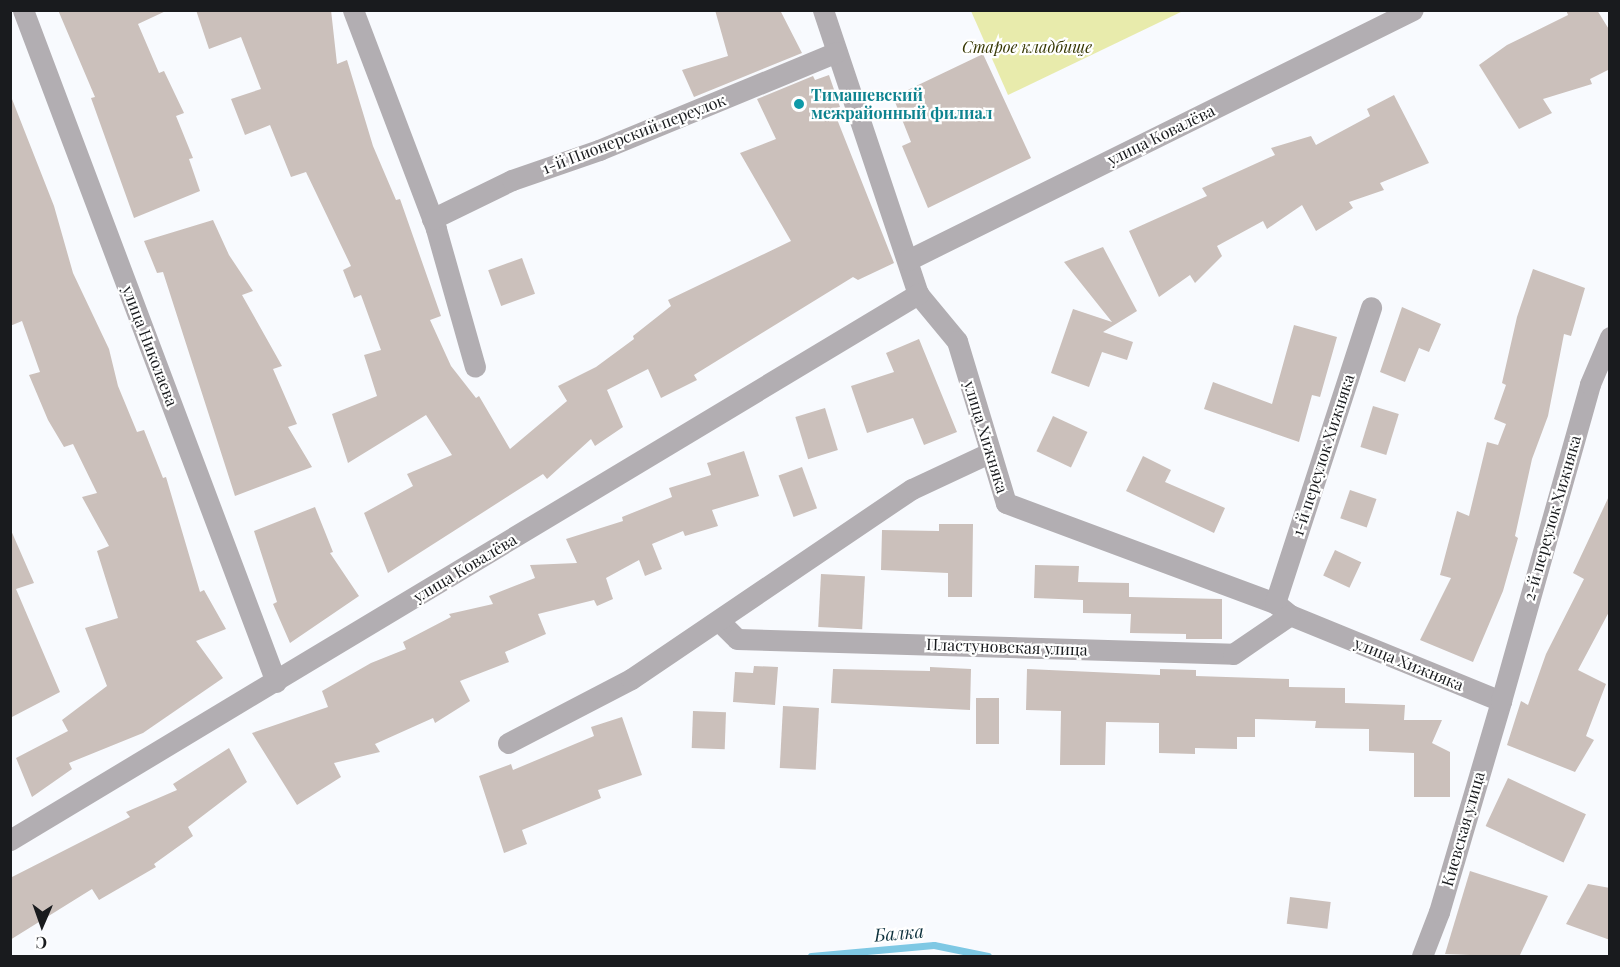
<!DOCTYPE html>
<meta charset="utf-8">
<style>
body{margin:0}
#map{position:relative;width:1620px;height:967px;overflow:hidden;background:#f8fafe;font-family:"Playfair Display",serif}
div>[style]{position:absolute}
.green>*{inset:0;background:#e8ebac}
.stream>*{height:7px;margin:-3.5px;padding:0 3.5px;transform-origin:3.5px;border-radius:3.5px;background:#7ec8e4}
.building>*{inset:0;background:#cbc0bb;transform-origin:0 0}
.street>*{height:21px;margin:-10.5px;padding:0 10.5px;transform-origin:10.5px;border-radius:10.5px;background:#b2aeb2}
.dots>*{width:16px;height:16px;translate:-50% -50%;box-sizing:border-box;border:3px solid #fff;border-radius:50%}
span{translate:-50% -50%;white-space:nowrap;text-align:center;line-height:1.15;-webkit-text-stroke:4.5px #fff;paint-order:stroke}
.park-label{font-size:16px;color:#363703;font-style:italic}
.culture-label{font-size:16px;color:#0d838f;font-weight:700}
.left{translate:0 -50%;text-align:left}
.street-label{font-size:16px;color:#191b1e}
.water-label{font-size:18px;color:#0c303c;font-style:italic}
.frame{position:absolute;inset:0;border:12px solid #191b1e;pointer-events:none}
.north{position:absolute;left:12px;top:895px;width:60px;height:60px;-webkit-text-stroke:4px #fff;paint-order:stroke;rotate:182deg;font-size:16px;font-weight:700;line-height:24px;text-align:center;color:#191b1e}
.north::after{content:'';display:block;margin:auto;width:21px;height:27px;background:#191b1e;clip-path:polygon(50% 0,100% 100%,50% 72%,0 100%)}
</style>
<div id="map">
<div class="green">
<div style="clip-path:polygon(971px 11px,1183px 11px,1008px 95px)"></div>
</div>
<div class="stream">
<div style="left:811px;top:956px;width:123px;rotate:-5.1deg"></div>
<div style="left:934px;top:945px;width:55px;rotate:11.5deg"></div>
</div>
<div class="building">
<div style="clip-path:polygon(58px 10px,168px 10px,138px 24px,159px 73px,164px 71px,184px 113px,176px 116px,193px 158px,189px 159px,200px 191px,134px 218px,91px 98px,95px 97px)"></div>
<div style="clip-path:polygon(196px 10px,331px 10px,337px 64px,347px 60px,373px 146px,396px 200px,400px 199px,441px 316px,430px 320px,451px 366px,476px 398px,479px 396px,510px 449px,567px 401px,558px 386px,596px 367px,634px 339px,633px 336px,671px 306px,668px 300px,791px 241px,740px 153px,776px 139px,757px 99px,813px 76px,815px 80px,829px 75px,840px 107px,833px 109px,894px 263px,858px 280px,853px 277px,694px 375px,697px 380px,661px 398px,648px 369px,607px 390px,623px 427px,595px 446px,591px 439px,547px 479px,543px 474px,388px 573px,364px 513px,413px 486px,407px 474px,452px 455px,426px 415px,348px 463px,332px 414px,377px 396px,364px 355px,381px 350px,361px 295px,354px 298px,343px 270px,351px 266px,306px 172px,291px 177px,270px 125px,245px 135px,231px 99px,261px 89px,241px 37px,209px 49px)"></div>
<div style="clip-path:polygon(715px 10px,780px 10px,802px 53px,694px 97px,682px 70px,728px 56px)"></div>
<div style="clip-path:polygon(1566px 10px,1597px 10px,1610px 31px,1610px 69px,1590px 79px,1592px 84px,1543px 99px,1552px 113px,1519px 129px,1479px 65px,1507px 45px,1568px 15px)"></div>
<div style="clip-path:polygon(983px 54px,1031px 158px,928px 208px,902px 146px,911px 142px,893px 97px)"></div>
<div style="clip-path:polygon(1394px 95px,1429px 163px,1380px 183px,1384px 190px,1349px 202px,1353px 208px,1316px 231px,1302px 205px,1267px 229px,1263px 221px,1217px 246px,1222px 256px,1195px 283px,1190px 275px,1159px 297px,1129px 231px,1207px 196px,1202px 188px,1275px 155px,1271px 148px,1311px 136px,1316px 145px,1370px 116px,1367px 109px)"></div>
<div style="clip-path:polygon(12px 99px,54px 206px,73px 273px,109px 349px,118px 386px,137px 432px,144px 430px,163px 478px,166px 477px,200px 592px,204px 590px,226px 629px,196px 641px,223px 678px,143px 733px,69px 763px,72px 769px,32px 797px,16px 758px,68px 731px,62px 720px,107px 686px,85px 628px,118px 618px,97px 551px,109px 546px,82px 497px,97px 493px,73px 444px,64px 447px,48px 420px,29px 375px,40px 372px,22px 321px,10px 326px)"></div>
<div style="clip-path:polygon(213px 220px,229px 255px,253px 291px,242px 295px,282px 366px,273px 369px,297px 424px,288px 427px,312px 467px,235px 496px,163px 272px,157px 273px,144px 241px)"></div>
<div style="clip-path:polygon(1103px 247px,1137px 311px,1103px 332px,1133px 342px,1127px 360px,1102px 352px,1089px 387px,1051px 373px,1073px 309px,1112px 322px,1064px 262px)"></div>
<div style="left:522px;top:258px;width:38px;height:36px;rotate:70deg"></div>
<div style="clip-path:polygon(1533px 269px,1585px 288px,1571px 336px,1564px 334px,1548px 416px,1532px 459px,1515px 536px,1518px 538px,1503px 591px,1473px 662px,1420px 640px,1451px 578px,1440px 575px,1457px 511px,1469px 516px,1487px 442px,1498px 445px,1506px 424px,1494px 419px,1506px 385px,1502px 383px,1517px 317px)"></div>
<div style="clip-path:polygon(1402px 307px,1441px 324px,1429px 352px,1419px 348px,1405px 382px,1380px 372px)"></div>
<div style="clip-path:polygon(1294px 325px,1337px 337px,1320px 397px,1312px 395px,1299px 442px,1204px 409px,1213px 382px,1272px 404px)"></div>
<div style="clip-path:polygon(919px 339px,957px 432px,924px 445px,913px 418px,867px 433px,851px 386px,894px 372px,886px 353px)"></div>
<div style="left:1373px;top:406px;width:27px;height:43px;rotate:17deg"></div>
<div style="left:825px;top:408px;width:44px;height:31px;rotate:73deg"></div>
<div style="left:1053px;top:416px;width:38px;height:39px;rotate:25deg"></div>
<div style="clip-path:polygon(744px 451px,759px 496px,712px 510px,718px 526px,685px 536px,683px 531px,652px 544px,662px 569px,645px 576px,639px 560px,606px 578px,613px 599px,597px 606px,594px 600px,538px 614px,546px 634px,505px 652px,509px 662px,460px 681px,470px 701px,435px 723px,433px 718px,375px 744px,380px 752px,334px 763px,341px 777px,297px 805px,252px 733px,328px 707px,322px 691px,371px 663px,406px 649px,403px 642px,451px 617px,449px 614px,493px 604px,489px 596px,535px 578px,530px 565px,577px 563px,566px 539px,623px 521px,622px 517px,672px 497px,669px 488px,711px 475px,707px 463px)"></div>
<div style="clip-path:polygon(1143px 456px,1171px 470px,1165px 482px,1225px 508px,1214px 533px,1126px 491px)"></div>
<div style="left:802px;top:467px;width:44px;height:25px;rotate:70deg"></div>
<div style="left:1350px;top:490px;width:28px;height:30px;rotate:19deg"></div>
<div style="clip-path:polygon(1610px 494px,1610px 610px,1578px 670px,1606px 684px,1586px 736px,1594px 740px,1575px 772px,1507px 745px,1521px 701px,1528px 705px,1546px 654px,1584px 579px,1573px 573px)"></div>
<div style="clip-path:polygon(315px 507px,333px 552px,330px 553px,359px 596px,290px 643px,273px 604px,277px 602px,254px 531px)"></div>
<div style="clip-path:polygon(939px 524px,973px 524px,972px 597px,948px 597px,948px 573px,881px 570px,882px 530px,939px 531px)"></div>
<div style="clip-path:polygon(10px 528px,34px 583px,16px 589px,60px 692px,10px 718px)"></div>
<div style="left:1335px;top:550px;width:29px;height:28px;rotate:25deg"></div>
<div style="clip-path:polygon(1035px 565px,1079px 566px,1078px 582px,1129px 583px,1129px 597px,1222px 599px,1222px 639px,1186px 639px,1186px 634px,1130px 633px,1131px 614px,1083px 613px,1083px 600px,1034px 598px)"></div>
<div style="left:821px;top:574px;width:44px;height:53px;rotate:3deg"></div>
<div style="clip-path:polygon(754px 666px,778px 667px,775px 705px,733px 702px,735px 672px,753px 673px)"></div>
<div style="clip-path:polygon(930px 667px,971px 669px,970px 710px,831px 703px,833px 669px,930px 671px)"></div>
<div style="clip-path:polygon(1027px 669px,1160px 675px,1160px 669px,1196px 670px,1196px 676px,1289px 679px,1289px 687px,1345px 688px,1345px 703px,1405px 705px,1404px 720px,1442px 720px,1432px 743px,1450px 752px,1450px 797px,1414px 797px,1414px 753px,1369px 751px,1369px 729px,1315px 728px,1316px 721px,1255px 719px,1255px 737px,1237px 737px,1237px 749px,1195px 748px,1195px 754px,1159px 753px,1159px 723px,1106px 722px,1105px 765px,1060px 765px,1061px 711px,1026px 710px)"></div>
<div style="left:976px;top:698px;width:23px;height:46px"></div>
<div style="left:783px;top:706px;width:36px;height:62px;rotate:3deg"></div>
<div style="left:693px;top:711px;width:33px;height:37px;rotate:2deg"></div>
<div style="clip-path:polygon(622px 717px,642px 775px,598px 790px,601px 798px,522px 830px,527px 844px,504px 853px,479px 776px,511px 764px,513px 770px,594px 736px,591px 727px)"></div>
<div style="clip-path:polygon(229px 748px,247px 782px,188px 827px,193px 836px,154px 864px,156px 867px,99px 900px,92px 889px,10px 940px,10px 878px,130px 817px,126px 812px,177px 790px,173px 784px)"></div>
<div style="left:1508px;top:778px;width:86px;height:53px;rotate:25deg"></div>
<div style="clip-path:polygon(1470px 871px,1548px 896px,1519px 957px,1445px 954px)"></div>
<div style="clip-path:polygon(1588px 884px,1610px 888px,1610px 940px,1566px 924px)"></div>
<div style="left:1290px;top:897px;width:41px;height:27px;rotate:7deg"></div>
</div>
<div class="street">
<div style="left:23px;top:10px;width:718px;rotate:69.37deg"></div>
<div style="left:353px;top:10px;width:234px;rotate:69.2deg"></div>
<div style="left:436px;top:229px;width:143px;rotate:74.2deg"></div>
<div style="left:823px;top:10px;width:299px;rotate:71.5deg"></div>
<div style="left:918px;top:294px;width:61px;rotate:50.3deg"></div>
<div style="left:957px;top:341px;width:169px;rotate:73.2deg"></div>
<div style="left:1006px;top:503px;width:287px;rotate:20.4deg"></div>
<div style="left:1275px;top:603px;width:19px;rotate:39deg"></div>
<div style="left:1290px;top:615px;width:228px;rotate:22.2deg"></div>
<div style="left:432px;top:219px;width:89px;rotate:-26deg"></div>
<div style="left:512px;top:180px;width:92px;rotate:-19deg"></div>
<div style="left:599px;top:150px;width:257px;rotate:-22.4deg"></div>
<div style="left:908px;top:260px;width:563px;rotate:-26.34deg"></div>
<div style="left:1275px;top:603px;width:311px;rotate:-72deg"></div>
<div style="left:719px;top:621px;width:25px;rotate:45deg"></div>
<div style="left:737px;top:639px;width:496px;rotate:1.7deg"></div>
<div style="left:1233px;top:654px;width:69px;rotate:-34.4deg"></div>
<div style="left:508px;top:743px;width:139px;rotate:-27.5deg"></div>
<div style="left:631px;top:679px;width:339px;rotate:-34.1deg"></div>
<div style="left:912px;top:489px;width:85px;rotate:-25.1deg"></div>
<div style="left:10px;top:840px;width:1060px;rotate:-31.02deg"></div>
<div style="left:1422px;top:956px;width:47px;rotate:-68.9deg"></div>
<div style="left:1439px;top:912px;width:220px;rotate:-73.6deg"></div>
<div style="left:1501px;top:701px;width:329px;rotate:-74.3deg"></div>
<div style="left:1590px;top:384px;width:51px;rotate:-66.9deg"></div>
</div>
<div class="dots">
<div style="left:799px;top:104px;background:#0f9aa8"></div>
</div>
<div class="park-label">
<span style="left:1027px;top:47px">Старое кладбище</span>
</div>
<div class="culture-label">
<span class="left" style="left:811px;top:104px">Тимашевский<br>межрайонный филиал</span>
</div>
<div class="street-label">
<span style="left:634px;top:134px;rotate:-21deg">1-й Пионерский переулок</span>
<span style="left:1161px;top:135px;rotate:-26deg">улица Ковалёва</span>
<span style="left:150px;top:346px;rotate:69deg">улица Николаева</span>
<span style="left:986px;top:437px;rotate:73deg">улица Хижняка</span>
<span style="left:1323px;top:455px;rotate:-72deg">1-й переулок Хижняка</span>
<span style="left:1552px;top:518px;rotate:-74deg">2-й переулок Хижняка</span>
<span style="left:465px;top:568px;rotate:-31deg">улица Ковалёва</span>
<span style="left:1007px;top:647px;rotate:2deg">Пластуновская улица</span>
<span style="left:1409px;top:664px;rotate:22deg">улица Хижняка</span>
<span style="left:1463px;top:829px;rotate:-74deg">Киевская улица</span>
</div>
<div class="water-label">
<span style="left:899px;top:933px;rotate:-5deg">Балка</span>
</div>
<div class="frame"></div>
<div class="north">С</div>
</div>
